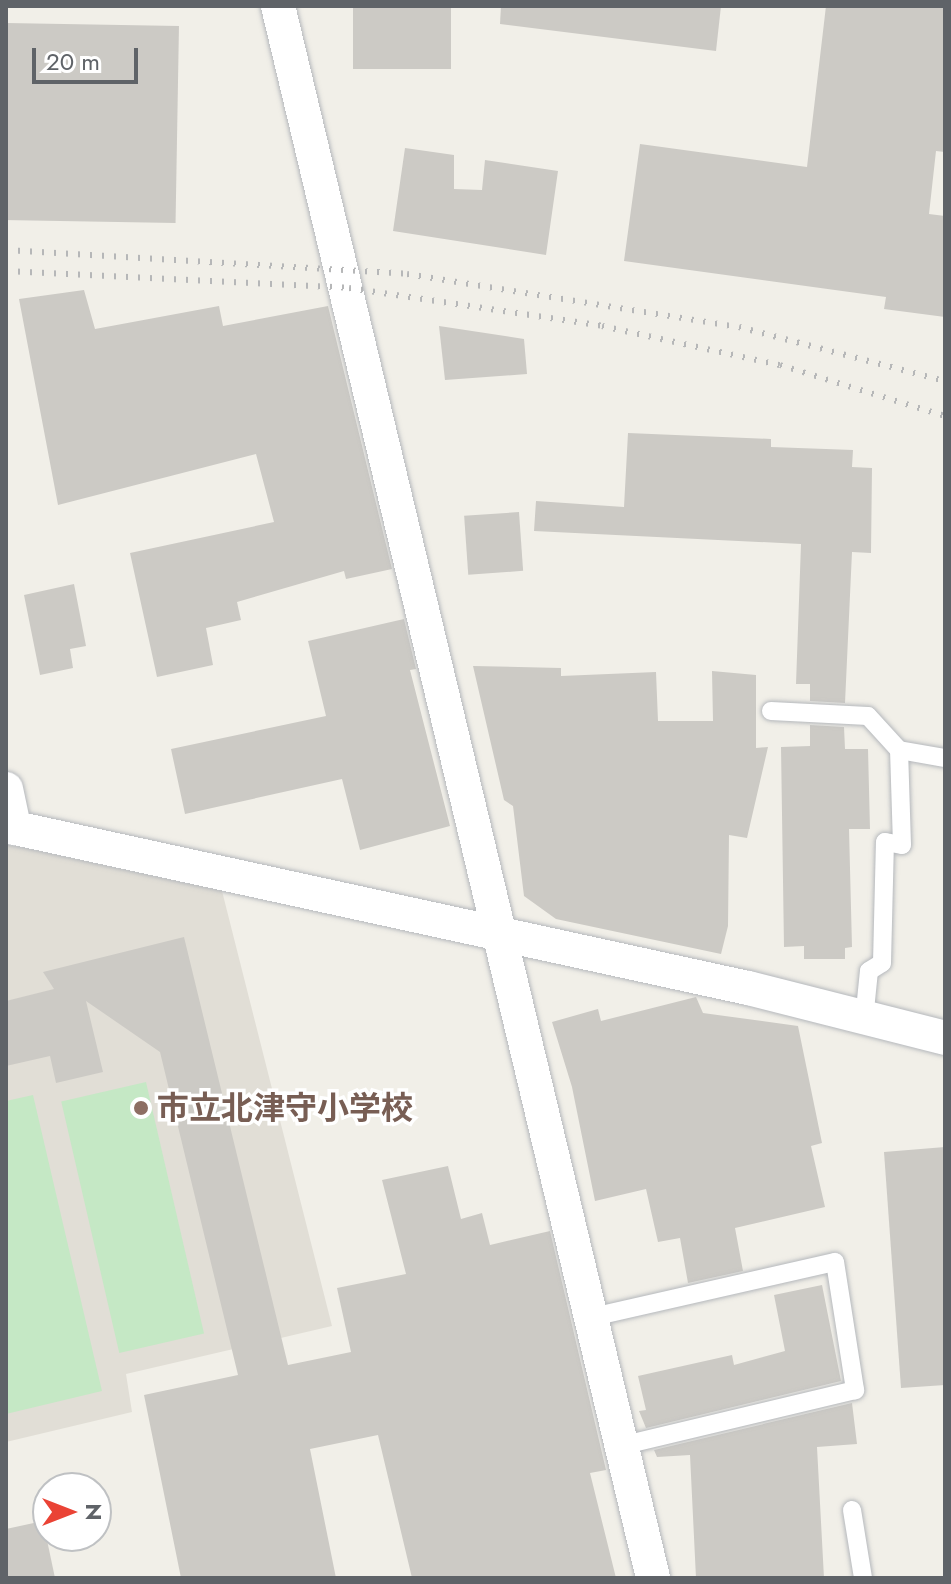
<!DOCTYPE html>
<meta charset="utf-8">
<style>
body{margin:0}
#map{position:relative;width:951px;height:1584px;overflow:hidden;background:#f1efe8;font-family:Jost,"Noto Sans JP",sans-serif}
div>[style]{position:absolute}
.education>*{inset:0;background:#e1ded6}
.green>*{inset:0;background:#c5e8c5;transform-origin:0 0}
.building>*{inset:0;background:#cccac5;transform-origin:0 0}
.roads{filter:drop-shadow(0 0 2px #b5b8bc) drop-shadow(0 0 2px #b5b8bc)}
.lane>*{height:18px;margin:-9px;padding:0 9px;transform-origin:9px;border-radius:9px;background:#fff}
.street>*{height:34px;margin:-17px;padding:0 17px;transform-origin:17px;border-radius:17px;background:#fff}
.rail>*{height:6px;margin-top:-3px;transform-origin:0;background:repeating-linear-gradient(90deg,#b6b7b8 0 2px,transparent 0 12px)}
.dots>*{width:22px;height:22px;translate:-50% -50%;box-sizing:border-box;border:4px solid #fff;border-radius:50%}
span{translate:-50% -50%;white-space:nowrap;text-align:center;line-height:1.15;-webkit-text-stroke:7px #fff;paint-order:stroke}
.education-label{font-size:32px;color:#785e54;font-weight:700}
.left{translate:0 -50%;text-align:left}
.frame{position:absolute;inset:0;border:8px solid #5f6368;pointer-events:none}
.north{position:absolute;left:32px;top:1472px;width:80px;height:80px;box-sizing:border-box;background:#fff;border:2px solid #bfc1c3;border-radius:50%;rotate:90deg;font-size:22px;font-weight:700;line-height:32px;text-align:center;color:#5f6368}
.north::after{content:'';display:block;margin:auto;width:28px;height:36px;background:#ea4335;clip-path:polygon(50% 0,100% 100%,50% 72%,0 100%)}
.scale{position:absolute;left:32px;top:48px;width:106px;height:36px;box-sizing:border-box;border:4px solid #5f6368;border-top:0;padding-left:10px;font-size:24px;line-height:28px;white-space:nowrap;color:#5f6368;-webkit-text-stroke:6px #fff;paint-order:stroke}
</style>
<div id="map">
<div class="education">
<div style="clip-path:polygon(6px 844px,222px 891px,332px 1326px,126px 1374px,132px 1412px,6px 1442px)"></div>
</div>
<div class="green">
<div style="left:146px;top:1082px;width:258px;height:87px;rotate:77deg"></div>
<div style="clip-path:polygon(33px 1095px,102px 1391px,6px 1414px,6px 1101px)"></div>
</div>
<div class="building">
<div style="left:353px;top:6px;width:98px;height:63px"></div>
<div style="clip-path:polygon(501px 6px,721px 6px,716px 51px,500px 24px)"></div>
<div style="clip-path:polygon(826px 6px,945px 6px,945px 152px,936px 151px,929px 214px,945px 216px,945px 317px,884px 309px,886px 297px,624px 261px,640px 144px,807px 167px)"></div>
<div style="left:6px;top:23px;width:173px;height:197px;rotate:1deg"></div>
<div style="clip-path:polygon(405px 148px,454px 155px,454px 189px,482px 190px,485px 160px,558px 171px,546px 255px,393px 231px)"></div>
<div style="clip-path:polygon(84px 290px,95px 329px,219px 306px,223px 326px,328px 306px,392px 569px,346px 579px,344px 571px,237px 602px,241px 620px,206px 628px,213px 665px,157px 677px,130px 553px,274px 522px,256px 454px,58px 505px,19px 299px)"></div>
<div style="clip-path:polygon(439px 326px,524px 339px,527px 374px,445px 380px)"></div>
<div style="clip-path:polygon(628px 433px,771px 439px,771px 447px,853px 450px,852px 467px,872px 468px,871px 553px,852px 552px,845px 703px,810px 701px,810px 684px,796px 684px,801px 544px,534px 531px,536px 501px,624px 507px)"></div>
<div style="left:519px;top:512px;width:59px;height:55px;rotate:86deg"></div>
<div style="clip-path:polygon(74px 584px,86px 646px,70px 649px,73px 668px,40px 675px,24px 595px)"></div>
<div style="clip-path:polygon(404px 619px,416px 669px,410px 670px,450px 826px,360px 850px,342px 779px,185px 814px,171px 749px,326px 716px,308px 641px)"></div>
<div style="clip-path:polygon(473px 666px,561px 668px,561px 676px,656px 672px,658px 721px,713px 721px,712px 671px,756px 675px,756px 748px,768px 747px,747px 838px,729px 835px,728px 926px,721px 954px,556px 919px,524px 896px,513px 806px,504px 800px)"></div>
<div style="clip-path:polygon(810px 725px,844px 727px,845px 749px,868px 749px,870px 829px,849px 829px,852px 947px,845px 948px,845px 959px,804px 959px,804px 946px,784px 947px,781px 747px,810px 746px)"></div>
<div style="clip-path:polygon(184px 937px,288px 1365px,351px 1352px,337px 1288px,406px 1274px,382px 1180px,448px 1166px,461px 1219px,482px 1213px,490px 1245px,550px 1231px,606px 1470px,590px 1473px,616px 1578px,412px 1578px,378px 1435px,310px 1449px,336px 1578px,181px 1578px,144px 1395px,238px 1375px,160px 1052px,86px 1001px,103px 1072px,56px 1083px,50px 1056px,6px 1066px,6px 1001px,54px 989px,43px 972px)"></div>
<div style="clip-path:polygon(696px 997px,703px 1013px,798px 1026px,822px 1143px,811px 1146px,825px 1207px,735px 1228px,743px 1271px,688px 1283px,680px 1238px,658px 1242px,646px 1189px,595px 1201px,572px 1087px,552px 1022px,598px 1009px,601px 1021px)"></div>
<div style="clip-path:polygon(945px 1147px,945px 1385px,901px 1388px,884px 1152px)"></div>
<div style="clip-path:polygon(822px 1285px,841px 1381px,646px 1428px,639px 1411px,646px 1410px,638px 1376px,732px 1355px,734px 1365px,785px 1351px,774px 1295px)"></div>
<div style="clip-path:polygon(852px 1403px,857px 1444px,817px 1447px,824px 1578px,696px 1578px,690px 1455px,657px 1457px,654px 1450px)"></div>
<div style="clip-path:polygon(43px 1521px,55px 1578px,6px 1578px,6px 1529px)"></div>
</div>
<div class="roads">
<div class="lane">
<div style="left:771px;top:711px;width:97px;rotate:3deg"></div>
<div style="left:868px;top:716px;width:46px;rotate:47.6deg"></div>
<div style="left:899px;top:750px;width:47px;rotate:9.9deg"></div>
<div style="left:864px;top:1020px;width:49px;rotate:-84.2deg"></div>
<div style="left:869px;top:971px;width:15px;rotate:-32deg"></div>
<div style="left:882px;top:963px;width:121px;rotate:-88.6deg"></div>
<div style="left:885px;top:842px;width:17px;rotate:10deg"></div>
<div style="left:902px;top:845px;width:95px;rotate:-91.8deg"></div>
<div style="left:588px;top:1318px;width:253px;rotate:-12.8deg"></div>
<div style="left:835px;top:1262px;width:130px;rotate:81.1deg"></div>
<div style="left:855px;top:1390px;width:242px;rotate:166.6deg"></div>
<div style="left:852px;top:1510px;width:69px;rotate:80.8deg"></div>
</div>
<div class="street">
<div style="left:278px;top:6px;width:1616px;rotate:76.58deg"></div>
<div style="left:6px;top:789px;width:40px;rotate:78deg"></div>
<div style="left:6px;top:826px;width:759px;rotate:12.32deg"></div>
<div style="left:748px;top:988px;width:203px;rotate:14.2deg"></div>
</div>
</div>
<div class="rail">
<div style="left:6px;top:250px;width:402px;rotate:3.4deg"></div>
<div style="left:407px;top:274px;width:336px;rotate:9.1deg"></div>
<div style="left:739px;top:327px;width:213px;rotate:14.7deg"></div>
<div style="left:6px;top:271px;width:343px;rotate:2.8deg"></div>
<div style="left:349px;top:288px;width:256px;rotate:8.5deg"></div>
<div style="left:602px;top:326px;width:182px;rotate:12.4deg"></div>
<div style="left:780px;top:365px;width:173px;rotate:17.2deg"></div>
</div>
<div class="dots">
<div style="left:141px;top:1108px;background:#8d6e63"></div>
</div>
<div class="education-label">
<span class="left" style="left:157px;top:1108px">市立北津守小学校</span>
</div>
<div class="frame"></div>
<div class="north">N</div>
<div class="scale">20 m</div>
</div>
